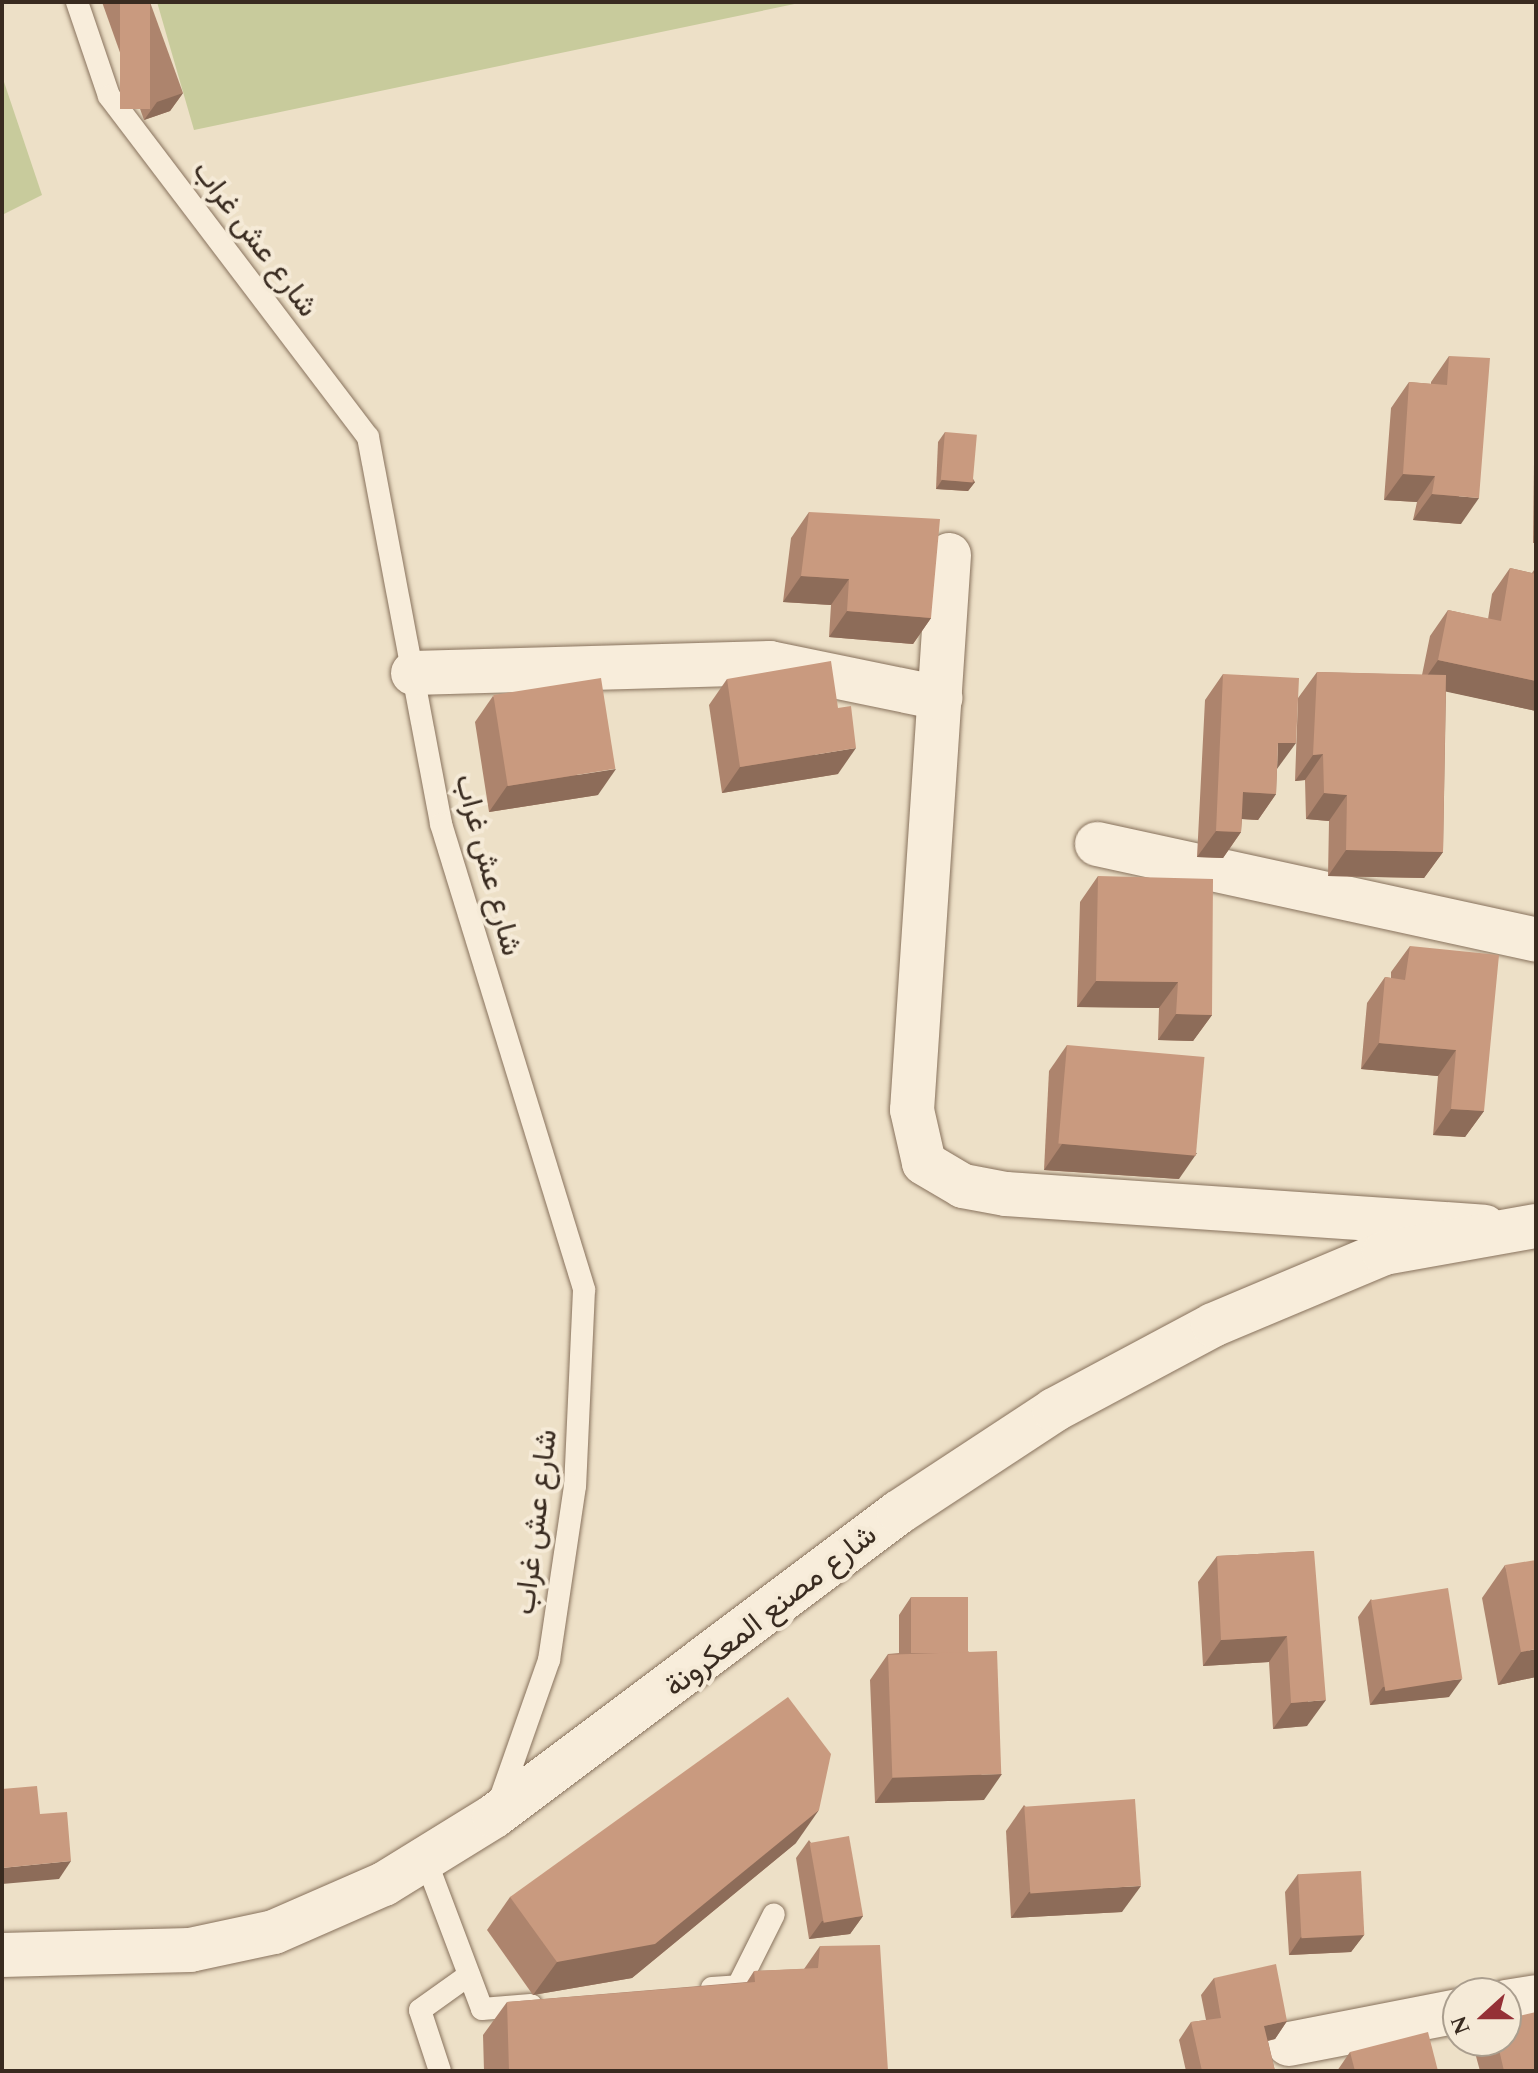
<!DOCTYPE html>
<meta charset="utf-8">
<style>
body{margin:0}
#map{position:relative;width:1538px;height:2073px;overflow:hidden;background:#ede0c7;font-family:Spectral,Vazirmatn,serif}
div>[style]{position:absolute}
.green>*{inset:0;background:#c8cb9c}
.roads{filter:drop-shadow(0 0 2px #88725d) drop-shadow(0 0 2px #88725d)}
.service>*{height:22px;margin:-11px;padding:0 11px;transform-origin:11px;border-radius:11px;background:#f8eddb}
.minor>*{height:44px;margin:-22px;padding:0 22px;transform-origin:22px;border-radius:22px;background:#f8eddb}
.tertiary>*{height:44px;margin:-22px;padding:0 22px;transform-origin:22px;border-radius:22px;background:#f8eddb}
.wall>*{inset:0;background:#ad846d}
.shaded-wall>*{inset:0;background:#8d6c59}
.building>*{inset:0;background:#c99a7f;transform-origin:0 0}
span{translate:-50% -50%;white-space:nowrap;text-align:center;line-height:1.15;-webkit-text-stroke:8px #f5ead7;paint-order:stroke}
.street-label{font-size:30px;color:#392b20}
.frame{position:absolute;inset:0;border:4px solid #392b20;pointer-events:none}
.north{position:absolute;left:1442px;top:1977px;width:80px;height:80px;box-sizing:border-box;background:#f5ead7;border:2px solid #aa9e8e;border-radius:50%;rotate:249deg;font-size:22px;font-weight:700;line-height:32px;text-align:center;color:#392b20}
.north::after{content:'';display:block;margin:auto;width:28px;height:36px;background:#953036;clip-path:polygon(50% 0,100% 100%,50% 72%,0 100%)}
</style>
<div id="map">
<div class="green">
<div style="clip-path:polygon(157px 2px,804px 2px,194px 130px)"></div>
<div style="clip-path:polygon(2px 76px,42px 195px,2px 215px)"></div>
</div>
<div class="roads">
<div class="service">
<div style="left:77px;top:2px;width:99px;rotate:71.2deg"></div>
<div style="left:109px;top:96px;width:428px;rotate:52.8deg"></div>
<div style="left:368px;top:437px;width:394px;rotate:79.3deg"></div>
<div style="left:441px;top:824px;width:487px;rotate:72.9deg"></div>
<div style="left:584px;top:1290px;width:196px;rotate:92.6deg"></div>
<div style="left:575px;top:1486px;width:176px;rotate:98.5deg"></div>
<div style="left:549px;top:1660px;width:154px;rotate:109.4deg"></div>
<div style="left:425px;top:1858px;width:161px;rotate:69.3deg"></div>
<div style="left:482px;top:2009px;width:49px;rotate:-4.7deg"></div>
<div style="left:712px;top:1988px;width:26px;rotate:-4deg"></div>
<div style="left:738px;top:1986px;width:80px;rotate:-63.4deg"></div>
<div style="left:440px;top:2071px;width:64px;rotate:-108.2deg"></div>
<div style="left:420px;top:2010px;width:60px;rotate:-35.5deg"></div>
</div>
<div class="minor">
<div style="left:949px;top:555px;width:556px;rotate:93.81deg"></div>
<div style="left:912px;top:1110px;width:54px;rotate:77.2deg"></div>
<div style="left:924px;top:1163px;width:45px;rotate:30.5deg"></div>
<div style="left:963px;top:1186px;width:44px;rotate:10.5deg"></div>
<div style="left:1006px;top:1194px;width:479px;rotate:3.9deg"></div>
<div style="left:413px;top:673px;width:357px;rotate:-1.6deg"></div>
<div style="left:770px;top:663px;width:174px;rotate:11.6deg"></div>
<div style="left:1097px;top:844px;width:449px;rotate:12.3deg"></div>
<div style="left:1506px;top:2002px;width:30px;rotate:-9deg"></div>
<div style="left:1289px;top:2044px;width:172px;rotate:-11deg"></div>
</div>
<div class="tertiary">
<div style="left:2px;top:1955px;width:188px;rotate:-1.5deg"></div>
<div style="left:190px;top:1950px;width:86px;rotate:-12.1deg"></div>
<div style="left:274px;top:1932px;width:120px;rotate:-23.6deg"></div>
<div style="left:384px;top:1884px;width:129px;rotate:-31.7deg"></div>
<div style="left:494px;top:1816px;width:506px;rotate:-36.89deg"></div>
<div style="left:899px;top:1512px;width:186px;rotate:-33.3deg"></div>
<div style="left:1054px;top:1410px;width:180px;rotate:-28.1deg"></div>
<div style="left:1213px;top:1325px;width:186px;rotate:-22.8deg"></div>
<div style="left:1384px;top:1253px;width:154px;rotate:-10.1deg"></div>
</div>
</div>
<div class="wall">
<div style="clip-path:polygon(102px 2px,150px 2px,183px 93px,170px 111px,144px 120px)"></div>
<div style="clip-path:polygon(1449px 356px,1461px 524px,1413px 520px,1417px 502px,1384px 500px,1391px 408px,1409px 382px,1431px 384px,1431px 382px)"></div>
<div style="clip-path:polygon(945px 432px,975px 482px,968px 491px,936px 489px,938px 442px)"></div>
<div style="clip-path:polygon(1536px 461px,1536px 543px,1533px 543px,1534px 463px)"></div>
<div style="clip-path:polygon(809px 512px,931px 618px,913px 644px,829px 637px,831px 605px,783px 602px,791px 538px)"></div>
<div style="clip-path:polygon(1536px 567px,1536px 711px,1446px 691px,1443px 852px,1424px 878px,1328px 876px,1329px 821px,1306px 819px,1305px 780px,1295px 781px,1298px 698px,1317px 672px,1422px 675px,1430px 636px,1448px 610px,1488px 619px,1492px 594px,1510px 568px,1532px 573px)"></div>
<div style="clip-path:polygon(1223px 674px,1277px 769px,1276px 794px,1258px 820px,1242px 819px,1241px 832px,1223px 858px,1197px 857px,1205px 700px)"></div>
<div style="clip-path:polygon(727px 679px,838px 774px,722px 793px,709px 705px)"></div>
<div style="clip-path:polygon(493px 696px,598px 795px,489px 812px,475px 722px)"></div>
<div style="clip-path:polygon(1098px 876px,1212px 1015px,1193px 1041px,1158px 1040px,1159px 1008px,1077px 1007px,1080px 902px)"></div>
<div style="clip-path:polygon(1410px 946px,1484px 1111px,1465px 1137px,1433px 1135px,1438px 1076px,1361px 1069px,1367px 1003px,1385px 977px,1391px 978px,1391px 972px)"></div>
<div style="clip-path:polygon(1067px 1045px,1179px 1179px,1044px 1170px,1049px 1071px)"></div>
<div style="clip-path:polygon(1314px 1551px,1307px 1726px,1273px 1729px,1269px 1662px,1203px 1666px,1198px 1582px,1217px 1556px)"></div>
<div style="clip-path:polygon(1505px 1565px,1536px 1677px,1498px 1685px,1482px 1598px)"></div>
<div style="clip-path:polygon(911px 1597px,969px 1652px,984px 1800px,875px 1803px,870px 1680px,888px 1654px,899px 1653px,899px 1615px)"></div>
<div style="clip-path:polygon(1371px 1599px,1449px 1697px,1370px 1705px,1358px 1617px)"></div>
<div style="clip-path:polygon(1024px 1805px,1122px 1912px,1011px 1918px,1006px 1831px)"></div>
<div style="clip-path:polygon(809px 1840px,863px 1916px,850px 1934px,809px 1939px,796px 1858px)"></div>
<div style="clip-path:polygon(796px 1843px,632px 1978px,533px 1995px,487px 1930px,510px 1897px)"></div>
<div style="clip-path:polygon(1298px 1874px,1364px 1935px,1351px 1952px,1289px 1955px,1285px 1892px)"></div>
<div style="clip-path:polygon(820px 1946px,888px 2071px,484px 2071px,483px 2035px,507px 2002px,747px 1982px,754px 1971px,804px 1969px)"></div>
<div style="clip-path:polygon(1214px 1978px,1287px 2021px,1275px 2039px,1268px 2041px,1275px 2071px,1186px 2071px,1179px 2040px,1191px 2022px,1206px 2020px,1201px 1995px)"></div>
<div style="clip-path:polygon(1479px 2041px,1506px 2041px,1536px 2071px,1480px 2071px,1474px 2049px)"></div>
<div style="clip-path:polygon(1350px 2052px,1438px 2071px,1337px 2071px)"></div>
</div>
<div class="shaded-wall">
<div style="clip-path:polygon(183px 93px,170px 111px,144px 120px,157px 102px)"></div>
<div style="clip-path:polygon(1403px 474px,1435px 476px,1417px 502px,1384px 500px)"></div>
<div style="clip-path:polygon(942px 480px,975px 482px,968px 491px,936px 489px)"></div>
<div style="clip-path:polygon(1432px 494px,1479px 498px,1461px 524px,1413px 520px)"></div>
<div style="clip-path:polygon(801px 576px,849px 579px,831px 605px,783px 602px)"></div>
<div style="clip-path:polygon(847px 611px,931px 618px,913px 644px,829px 637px)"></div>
<div style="clip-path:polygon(1438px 660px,1536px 681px,1536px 711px,1420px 686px)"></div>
<div style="clip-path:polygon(1278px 743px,1296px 743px,1277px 769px)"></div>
<div style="clip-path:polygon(856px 748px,838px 774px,722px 793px,740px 767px)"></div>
<div style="clip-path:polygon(1323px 754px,1305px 780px,1295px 781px,1313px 755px)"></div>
<div style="clip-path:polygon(616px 769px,598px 795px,489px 812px,507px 786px)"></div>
<div style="clip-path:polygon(1243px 792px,1276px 794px,1258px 820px,1225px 818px)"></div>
<div style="clip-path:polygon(1324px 793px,1347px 795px,1329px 821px,1306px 819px)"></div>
<div style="clip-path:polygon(1216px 831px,1241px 832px,1223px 858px,1197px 857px)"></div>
<div style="clip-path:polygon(1346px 850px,1443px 852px,1424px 878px,1328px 876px)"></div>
<div style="clip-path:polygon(1096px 981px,1178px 982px,1159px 1008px,1077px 1007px)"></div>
<div style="clip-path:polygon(1176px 1014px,1212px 1015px,1193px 1041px,1158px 1040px)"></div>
<div style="clip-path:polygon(1379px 1043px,1456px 1050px,1438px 1076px,1361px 1069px)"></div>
<div style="clip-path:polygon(1451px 1109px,1484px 1111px,1465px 1137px,1433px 1135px)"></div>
<div style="clip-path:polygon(1062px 1144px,1197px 1153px,1179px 1179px,1044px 1170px)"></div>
<div style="clip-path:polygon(1287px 1636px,1269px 1662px,1203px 1666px,1221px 1640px)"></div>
<div style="clip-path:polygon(1536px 1649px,1536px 1677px,1498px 1685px,1521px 1652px)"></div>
<div style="clip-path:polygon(1462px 1679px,1449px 1697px,1370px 1705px,1383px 1687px)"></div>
<div style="clip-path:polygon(1326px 1700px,1307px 1726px,1273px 1729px,1291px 1703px)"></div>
<div style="clip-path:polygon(1002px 1774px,984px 1800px,875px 1803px,893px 1777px)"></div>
<div style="clip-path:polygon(819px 1810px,796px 1843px,632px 1978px,533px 1995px,557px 1962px)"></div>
<div style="clip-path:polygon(71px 1861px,59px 1879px,2px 1884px,2px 1868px)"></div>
<div style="clip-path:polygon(1141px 1886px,1122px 1912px,1011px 1918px,1029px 1892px)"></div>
<div style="clip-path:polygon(863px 1916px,850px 1934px,809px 1939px,822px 1921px)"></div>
<div style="clip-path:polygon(1364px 1935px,1351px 1952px,1289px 1955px,1301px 1937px)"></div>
<div style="clip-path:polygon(1287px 2021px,1275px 2039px,1252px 2044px,1264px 2026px)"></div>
</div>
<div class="building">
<div style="left:120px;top:2px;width:30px;height:107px"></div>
<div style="clip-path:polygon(1449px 356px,1490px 358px,1479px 498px,1432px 494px,1435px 476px,1403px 474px,1409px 382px,1447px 385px)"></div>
<div style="left:945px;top:432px;width:32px;height:48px;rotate:5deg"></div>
<div style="clip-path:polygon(809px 512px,940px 519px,931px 618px,847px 611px,849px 579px,801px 576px)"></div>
<div style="clip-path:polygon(1510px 568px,1536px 574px,1536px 681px,1438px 660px,1448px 610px,1501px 621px)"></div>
<div style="clip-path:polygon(831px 661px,838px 708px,851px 706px,856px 748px,740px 767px,727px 679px)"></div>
<div style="clip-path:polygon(1317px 672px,1446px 675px,1443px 852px,1346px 850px,1347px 795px,1324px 793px,1323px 754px,1313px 755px)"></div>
<div style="clip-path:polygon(1223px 674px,1299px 678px,1296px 743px,1278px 743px,1276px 794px,1243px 792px,1241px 832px,1216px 831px)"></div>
<div style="left:601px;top:678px;width:92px;height:109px;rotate:81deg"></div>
<div style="clip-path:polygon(1098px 876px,1213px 879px,1212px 1015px,1176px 1014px,1178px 982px,1096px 981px)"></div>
<div style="clip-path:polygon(1410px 946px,1499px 955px,1484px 1111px,1451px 1109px,1456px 1050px,1379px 1043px,1385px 977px,1405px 980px)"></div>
<div style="left:1067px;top:1045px;width:138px;height:99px;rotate:5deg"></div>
<div style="clip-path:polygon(1314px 1551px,1326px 1700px,1291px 1703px,1287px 1636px,1221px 1640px,1217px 1556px)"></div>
<div style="clip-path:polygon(1536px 1560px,1536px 1649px,1521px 1652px,1505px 1565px)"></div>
<div style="left:1448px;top:1588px;width:92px;height:78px;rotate:81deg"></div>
<div style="left:911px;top:1597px;width:57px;height:56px"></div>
<div style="left:997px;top:1651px;width:123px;height:109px;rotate:88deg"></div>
<div style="clip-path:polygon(788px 1697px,831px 1754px,819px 1810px,655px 1944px,557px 1962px,510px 1897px)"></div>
<div style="clip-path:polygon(37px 1786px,40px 1814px,67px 1812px,71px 1861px,2px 1868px,2px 1789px)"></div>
<div style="left:1135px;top:1799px;width:87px;height:111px;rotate:86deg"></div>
<div style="left:849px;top:1836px;width:81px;height:40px;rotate:80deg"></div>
<div style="left:1361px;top:1871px;width:64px;height:63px;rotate:87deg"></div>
<div style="clip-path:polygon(880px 1945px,888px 2071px,536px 2071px,536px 2069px,509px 2071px,507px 2002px,755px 1982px,754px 1971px,818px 1968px,820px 1946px)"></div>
<div style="clip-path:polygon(1276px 1964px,1287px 2021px,1264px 2026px,1275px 2071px,1202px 2071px,1191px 2022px,1221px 2018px,1214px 1978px)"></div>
<div style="clip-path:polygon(1536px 2012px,1536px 2071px,1504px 2071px,1497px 2041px,1506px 2041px,1506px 2019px)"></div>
<div style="clip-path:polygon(1428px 2032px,1438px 2071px,1355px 2071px,1350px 2052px)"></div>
</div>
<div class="street-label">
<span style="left:255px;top:239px;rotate:53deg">شارع عش غراب</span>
<span style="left:488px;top:865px;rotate:75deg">شارع عش غراب</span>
<span style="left:536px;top:1522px;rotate:-83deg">شارع عش غراب</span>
<span style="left:771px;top:1611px;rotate:-38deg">شارع مصنع المعكرونة</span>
</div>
<div class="frame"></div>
<div class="north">N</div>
</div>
